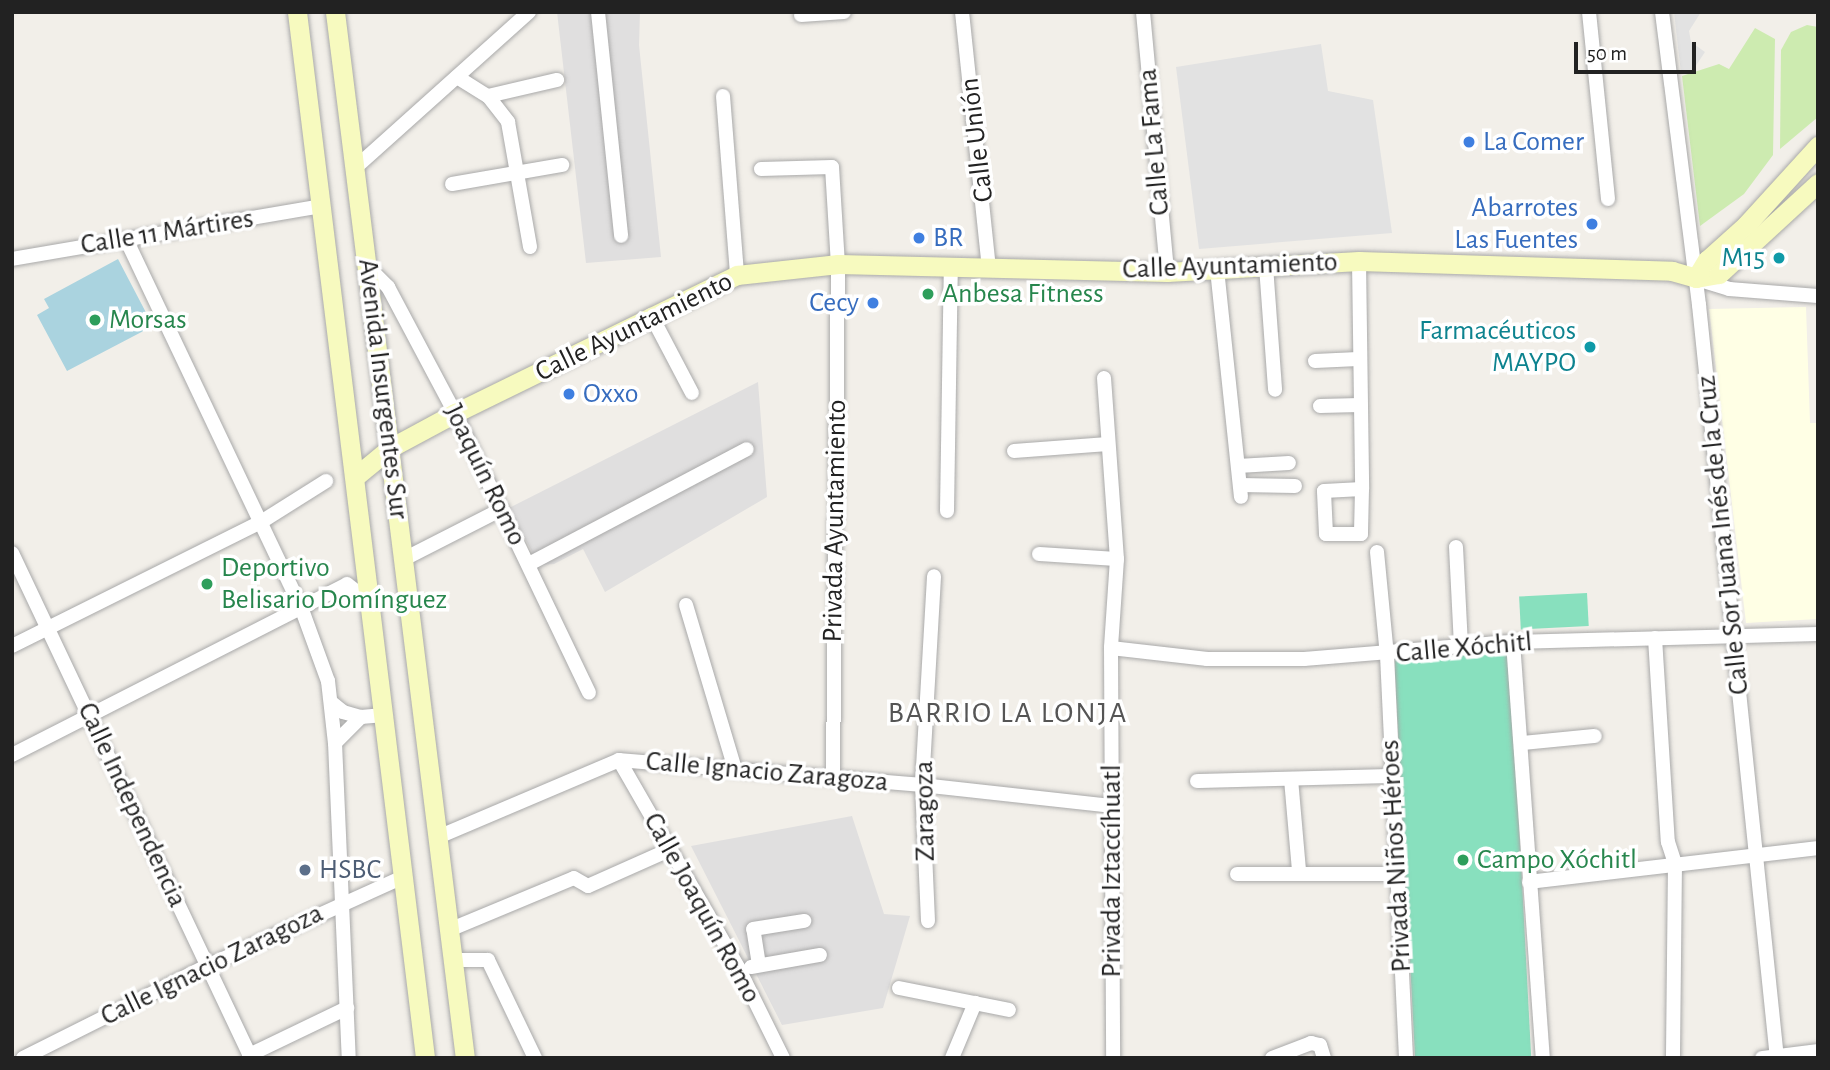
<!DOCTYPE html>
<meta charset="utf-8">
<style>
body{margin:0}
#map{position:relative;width:1830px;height:1070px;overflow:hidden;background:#f2efe9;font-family:"Alegreya Sans",sans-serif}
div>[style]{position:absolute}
.residential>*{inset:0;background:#e0dfdf}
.education>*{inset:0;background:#ffffe5}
.grass>*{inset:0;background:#cdebb0}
.pitch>*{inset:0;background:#88e0be;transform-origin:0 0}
.parking>*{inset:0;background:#e2e2e2}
.water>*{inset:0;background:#aad3df}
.roads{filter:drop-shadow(0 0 2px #a9a9a9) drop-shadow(0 0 2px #a9a9a9)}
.street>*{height:14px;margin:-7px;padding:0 7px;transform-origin:7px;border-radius:7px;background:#fff}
.secondary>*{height:19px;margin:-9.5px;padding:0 9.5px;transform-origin:9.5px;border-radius:9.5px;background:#f7fabf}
.dots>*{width:19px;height:19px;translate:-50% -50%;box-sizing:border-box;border:4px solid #fff;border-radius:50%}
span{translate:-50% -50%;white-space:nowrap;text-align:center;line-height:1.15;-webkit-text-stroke:7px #fff;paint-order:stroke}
.street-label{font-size:28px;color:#222}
.shop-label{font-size:28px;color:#366cbe}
.left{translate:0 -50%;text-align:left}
.right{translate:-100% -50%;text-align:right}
.culture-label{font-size:28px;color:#0d838f}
.leisure-label{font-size:28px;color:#27864d}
.service-label{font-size:28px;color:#4e5e75}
.neighbourhood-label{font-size:30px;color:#555;letter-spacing:2px}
.frame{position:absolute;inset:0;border:14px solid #222;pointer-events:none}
.scale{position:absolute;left:1574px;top:42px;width:122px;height:32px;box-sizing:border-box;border:4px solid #222;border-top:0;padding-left:9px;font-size:21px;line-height:24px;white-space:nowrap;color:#222;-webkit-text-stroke:5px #fff;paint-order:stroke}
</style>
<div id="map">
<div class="residential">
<div style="clip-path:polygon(557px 12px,640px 12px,639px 45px,661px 257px,586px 263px)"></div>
<div style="clip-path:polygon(758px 382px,767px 497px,605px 592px,583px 549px,554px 564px,539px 565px,509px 508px)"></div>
<div style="clip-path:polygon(852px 816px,884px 914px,910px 916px,883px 1008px,782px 1025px,691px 846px)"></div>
</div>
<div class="education">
<div style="clip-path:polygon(1806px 307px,1810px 423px,1818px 423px,1818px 619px,1746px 623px,1709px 309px)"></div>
</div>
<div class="grass">
<div style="clip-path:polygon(1807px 25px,1818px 27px,1818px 117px,1780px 149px,1781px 50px,1791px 32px)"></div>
<div style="clip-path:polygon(1755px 28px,1775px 39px,1773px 155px,1744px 194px,1700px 226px,1682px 76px,1719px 64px,1729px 69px)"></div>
</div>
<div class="pitch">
<div style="left:1587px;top:593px;width:33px;height:68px;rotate:87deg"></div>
<div style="left:1510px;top:653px;width:406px;height:116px;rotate:87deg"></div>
</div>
<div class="parking">
<div style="clip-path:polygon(1674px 12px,1701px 12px,1689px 31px,1691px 42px,1705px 52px,1693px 70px,1681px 73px)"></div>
<div style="clip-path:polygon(1321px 44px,1328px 91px,1373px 100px,1392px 233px,1199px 249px,1176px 67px)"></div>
</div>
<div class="water">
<div style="clip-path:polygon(118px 259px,153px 326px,67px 371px,37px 315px,49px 308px,44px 299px)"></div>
</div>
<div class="roads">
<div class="street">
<div style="left:598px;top:12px;width:225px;rotate:84.1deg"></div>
<div style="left:962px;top:12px;width:256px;rotate:84deg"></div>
<div style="left:1143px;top:12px;width:261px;rotate:84.7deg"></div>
<div style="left:1589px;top:12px;width:188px;rotate:84.2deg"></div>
<div style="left:1662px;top:12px;width:295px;rotate:82.8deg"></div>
<div style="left:1699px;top:305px;width:757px;rotate:84.09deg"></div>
<div style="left:801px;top:15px;width:43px;rotate:-4deg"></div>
<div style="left:457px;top:77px;width:36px;rotate:32deg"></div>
<div style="left:488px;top:96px;width:33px;rotate:52deg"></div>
<div style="left:508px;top:122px;width:127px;rotate:80deg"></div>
<div style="left:488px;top:96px;width:71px;rotate:-13.1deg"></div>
<div style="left:723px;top:96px;width:180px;rotate:85.5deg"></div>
<div style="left:355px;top:168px;width:234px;rotate:-41.9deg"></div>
<div style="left:761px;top:169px;width:71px;rotate:-1.6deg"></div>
<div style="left:832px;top:167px;width:97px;rotate:86.5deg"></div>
<div style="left:838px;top:264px;width:514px;rotate:90.56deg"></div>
<div style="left:452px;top:184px;width:112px;rotate:-9.8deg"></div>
<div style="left:126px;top:239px;width:407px;rotate:64.6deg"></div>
<div style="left:301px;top:607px;width:79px;rotate:70deg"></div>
<div style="left:328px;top:681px;width:62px;rotate:83.6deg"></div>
<div style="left:335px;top:743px;width:315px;rotate:87.5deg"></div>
<div style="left:12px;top:259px;width:314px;rotate:-9.7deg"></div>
<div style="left:1359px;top:261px;width:228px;rotate:89.2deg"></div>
<div style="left:1362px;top:489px;width:45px;rotate:91.3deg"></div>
<div style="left:1361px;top:534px;width:35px;rotate:180deg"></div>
<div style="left:1326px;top:534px;width:43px;rotate:-92.7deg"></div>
<div style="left:1324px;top:491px;width:38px;rotate:-3deg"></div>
<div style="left:367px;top:266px;width:30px;rotate:45deg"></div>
<div style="left:388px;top:287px;width:143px;rotate:62deg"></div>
<div style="left:455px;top:413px;width:310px;rotate:64.4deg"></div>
<div style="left:1266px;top:266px;width:124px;rotate:85.8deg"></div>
<div style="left:1217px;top:269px;width:229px;rotate:84deg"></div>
<div style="left:1697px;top:279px;width:34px;rotate:17deg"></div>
<div style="left:1729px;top:289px;width:89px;rotate:4.5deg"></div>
<div style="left:651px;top:315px;width:88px;rotate:62.3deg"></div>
<div style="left:1315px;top:361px;width:43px;rotate:-2.7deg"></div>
<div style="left:1104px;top:378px;width:181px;rotate:85.9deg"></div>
<div style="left:1117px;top:559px;width:89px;rotate:93.9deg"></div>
<div style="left:1111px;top:648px;width:410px;rotate:89.7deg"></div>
<div style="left:1320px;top:406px;width:40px;rotate:-1.4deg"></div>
<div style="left:1014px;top:451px;width:94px;rotate:-4.3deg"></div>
<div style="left:1238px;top:466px;width:51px;rotate:-3.4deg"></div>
<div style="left:1240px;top:485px;width:55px;rotate:1deg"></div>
<div style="left:947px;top:511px;width:245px;rotate:-89.1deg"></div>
<div style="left:1456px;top:547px;width:100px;rotate:87.1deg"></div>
<div style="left:1377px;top:552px;width:103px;rotate:84.5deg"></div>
<div style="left:1387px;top:655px;width:403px;rotate:87.3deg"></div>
<div style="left:12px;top:553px;width:559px;rotate:64.67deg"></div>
<div style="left:1039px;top:554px;width:78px;rotate:3.7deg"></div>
<div style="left:404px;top:559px;width:110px;rotate:-27deg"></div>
<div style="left:529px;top:564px;width:246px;rotate:-27.8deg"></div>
<div style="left:686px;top:605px;width:171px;rotate:73.4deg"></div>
<div style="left:1655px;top:638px;width:204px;rotate:86.4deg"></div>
<div style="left:1668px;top:842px;width:22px;rotate:72deg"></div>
<div style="left:1675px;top:863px;width:195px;rotate:90.6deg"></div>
<div style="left:1513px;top:642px;width:417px;rotate:85.9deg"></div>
<div style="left:12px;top:646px;width:278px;rotate:-26.5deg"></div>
<div style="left:261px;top:522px;width:77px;rotate:-32.2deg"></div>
<div style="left:1111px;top:648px;width:97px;rotate:6.5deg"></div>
<div style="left:1207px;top:659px;width:97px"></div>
<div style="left:1304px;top:659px;width:210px;rotate:-4.7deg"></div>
<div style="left:1513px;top:642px;width:305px;rotate:-1.5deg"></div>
<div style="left:332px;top:703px;width:14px;rotate:39deg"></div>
<div style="left:343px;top:712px;width:19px;rotate:16deg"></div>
<div style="left:361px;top:717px;width:23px;rotate:-5deg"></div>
<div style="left:335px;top:743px;width:37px;rotate:-45deg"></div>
<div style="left:1522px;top:743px;width:73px;rotate:-5.5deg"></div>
<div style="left:12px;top:755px;width:376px;rotate:-27deg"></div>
<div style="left:347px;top:584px;width:31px;rotate:38deg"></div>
<div style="left:619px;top:760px;width:241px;rotate:60.1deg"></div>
<div style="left:739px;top:969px;width:99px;rotate:63.7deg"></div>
<div style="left:1291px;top:779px;width:92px;rotate:85deg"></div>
<div style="left:1197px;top:781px;width:195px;rotate:-1.5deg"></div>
<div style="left:438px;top:837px;width:197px;rotate:-23deg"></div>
<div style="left:619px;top:760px;width:304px;rotate:4.7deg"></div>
<div style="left:922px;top:785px;width:190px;rotate:6.3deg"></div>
<div style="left:1237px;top:874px;width:159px"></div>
<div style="left:1529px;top:882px;width:291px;rotate:-6.7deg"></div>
<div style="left:928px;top:921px;width:136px;rotate:-92.5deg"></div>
<div style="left:922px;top:785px;width:209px;rotate:-86.7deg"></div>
<div style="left:449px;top:930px;width:135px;rotate:-22.6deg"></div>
<div style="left:574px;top:878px;width:16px;rotate:30deg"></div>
<div style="left:588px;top:886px;width:91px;rotate:-24deg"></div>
<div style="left:453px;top:960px;width:35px"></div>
<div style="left:488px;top:960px;width:109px;rotate:64.4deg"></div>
<div style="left:759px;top:965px;width:36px;rotate:-99deg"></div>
<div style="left:753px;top:929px;width:52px;rotate:-8.9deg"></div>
<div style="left:751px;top:967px;width:70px;rotate:-9.9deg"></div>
<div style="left:899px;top:988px;width:112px;rotate:11.3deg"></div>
<div style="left:249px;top:1055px;width:109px;rotate:-25.6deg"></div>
<div style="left:23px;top:1058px;width:206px;rotate:-26.6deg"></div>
<div style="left:207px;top:966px;width:215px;rotate:-24.4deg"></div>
<div style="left:952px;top:1058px;width:60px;rotate:-67.3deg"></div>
<div style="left:1272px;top:1058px;width:42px;rotate:-21deg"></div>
<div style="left:1311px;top:1043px;width:9px;rotate:13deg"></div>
<div style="left:1320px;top:1045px;width:14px;rotate:73deg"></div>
<div style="left:1762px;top:1058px;width:56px;rotate:-7.1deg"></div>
</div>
<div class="secondary">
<div style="left:297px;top:12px;width:1054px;rotate:83.02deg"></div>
<div style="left:335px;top:12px;width:1054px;rotate:82.92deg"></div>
<div style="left:1696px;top:278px;width:21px;rotate:-59deg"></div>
<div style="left:1707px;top:260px;width:52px;rotate:-41.9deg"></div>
<div style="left:1746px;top:225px;width:107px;rotate:-47.7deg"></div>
<div style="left:355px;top:477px;width:45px;rotate:-39.6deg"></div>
<div style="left:390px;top:448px;width:74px;rotate:-28.3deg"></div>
<div style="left:455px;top:413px;width:314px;rotate:-26.1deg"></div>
<div style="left:737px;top:275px;width:102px;rotate:-6.2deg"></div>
<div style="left:838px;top:264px;width:329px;rotate:1.4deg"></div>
<div style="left:1167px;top:272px;width:192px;rotate:-3.3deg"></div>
<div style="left:1359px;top:261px;width:313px;rotate:1.8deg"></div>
<div style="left:1672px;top:271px;width:25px;rotate:16deg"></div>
<div style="left:1696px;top:278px;width:23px;rotate:-10deg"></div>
<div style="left:1719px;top:274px;width:134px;rotate:-42.6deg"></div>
</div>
</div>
<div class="dots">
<div style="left:1469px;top:142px;background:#3f7fe0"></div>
<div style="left:1592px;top:224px;background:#3f7fe0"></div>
<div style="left:919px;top:238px;background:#3f7fe0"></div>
<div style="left:1779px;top:258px;background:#0f9aa8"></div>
<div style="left:928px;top:294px;background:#2e9e5b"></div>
<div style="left:873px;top:303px;background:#3f7fe0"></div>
<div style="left:95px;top:320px;background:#2e9e5b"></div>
<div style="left:1590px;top:347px;background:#0f9aa8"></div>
<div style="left:569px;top:394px;background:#3f7fe0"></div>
<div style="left:207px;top:584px;background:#2e9e5b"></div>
<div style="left:1463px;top:860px;background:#2e9e5b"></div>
<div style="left:305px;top:870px;background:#5c6f8a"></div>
</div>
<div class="street-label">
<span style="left:977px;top:140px;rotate:-97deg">Calle Unión</span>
<span style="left:1154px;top:142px;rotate:-95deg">Calle La Fama</span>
<span style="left:167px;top:232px;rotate:-9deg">Calle 11 Mártires</span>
<span style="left:1230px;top:266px;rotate:-2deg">Calle Ayuntamiento</span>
<span style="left:634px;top:327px;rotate:-26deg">Calle Ayuntamiento</span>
<span style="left:383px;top:389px;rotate:83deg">Avenida Insurgentes Sur</span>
<span style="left:485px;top:475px;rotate:64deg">Joaquín Romo</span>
<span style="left:835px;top:521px;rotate:-89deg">Privada Ayuntamiento</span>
<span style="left:1723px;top:535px;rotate:-96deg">Calle Sor Juana Inés de la Cruz</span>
<span style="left:1464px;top:648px;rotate:-5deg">Calle Xóchitl</span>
<span style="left:767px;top:772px;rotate:5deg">Calle Ignacio Zaragoza</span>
<span style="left:132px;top:805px;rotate:65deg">Calle Independencia</span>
<span style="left:925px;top:811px;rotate:-91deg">Zaragoza</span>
<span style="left:1396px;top:856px;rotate:-93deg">Privada Niños Héroes</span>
<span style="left:1112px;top:871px;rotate:-90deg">Privada Iztaccíhuatl</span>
<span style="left:702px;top:908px;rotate:61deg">Calle Joaquín Romo</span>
<span style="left:212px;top:965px;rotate:-26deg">Calle Ignacio Zaragoza</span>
</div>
<div class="shop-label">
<span class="left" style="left:1483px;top:142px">La Comer</span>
<span class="right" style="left:1578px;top:224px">Abarrotes<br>Las Fuentes</span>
<span class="left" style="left:933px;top:238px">BR</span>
<span class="right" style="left:859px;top:303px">Cecy</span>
<span class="left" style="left:583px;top:394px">Oxxo</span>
</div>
<div class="culture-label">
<span class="right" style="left:1765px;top:258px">M15</span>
<span class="right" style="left:1576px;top:347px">Farmacéuticos<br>MAYPO</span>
</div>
<div class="leisure-label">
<span class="left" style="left:942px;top:294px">Anbesa Fitness</span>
<span class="left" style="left:109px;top:320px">Morsas</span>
<span class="left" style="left:221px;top:584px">Deportivo<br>Belisario Domínguez</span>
<span class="left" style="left:1477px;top:860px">Campo Xóchitl</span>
</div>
<div class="service-label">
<span class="left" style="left:319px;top:870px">HSBC</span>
</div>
<div class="neighbourhood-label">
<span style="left:1008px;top:713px">BARRIO LA LONJA</span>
</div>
<div class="frame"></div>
<div class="scale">50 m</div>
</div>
